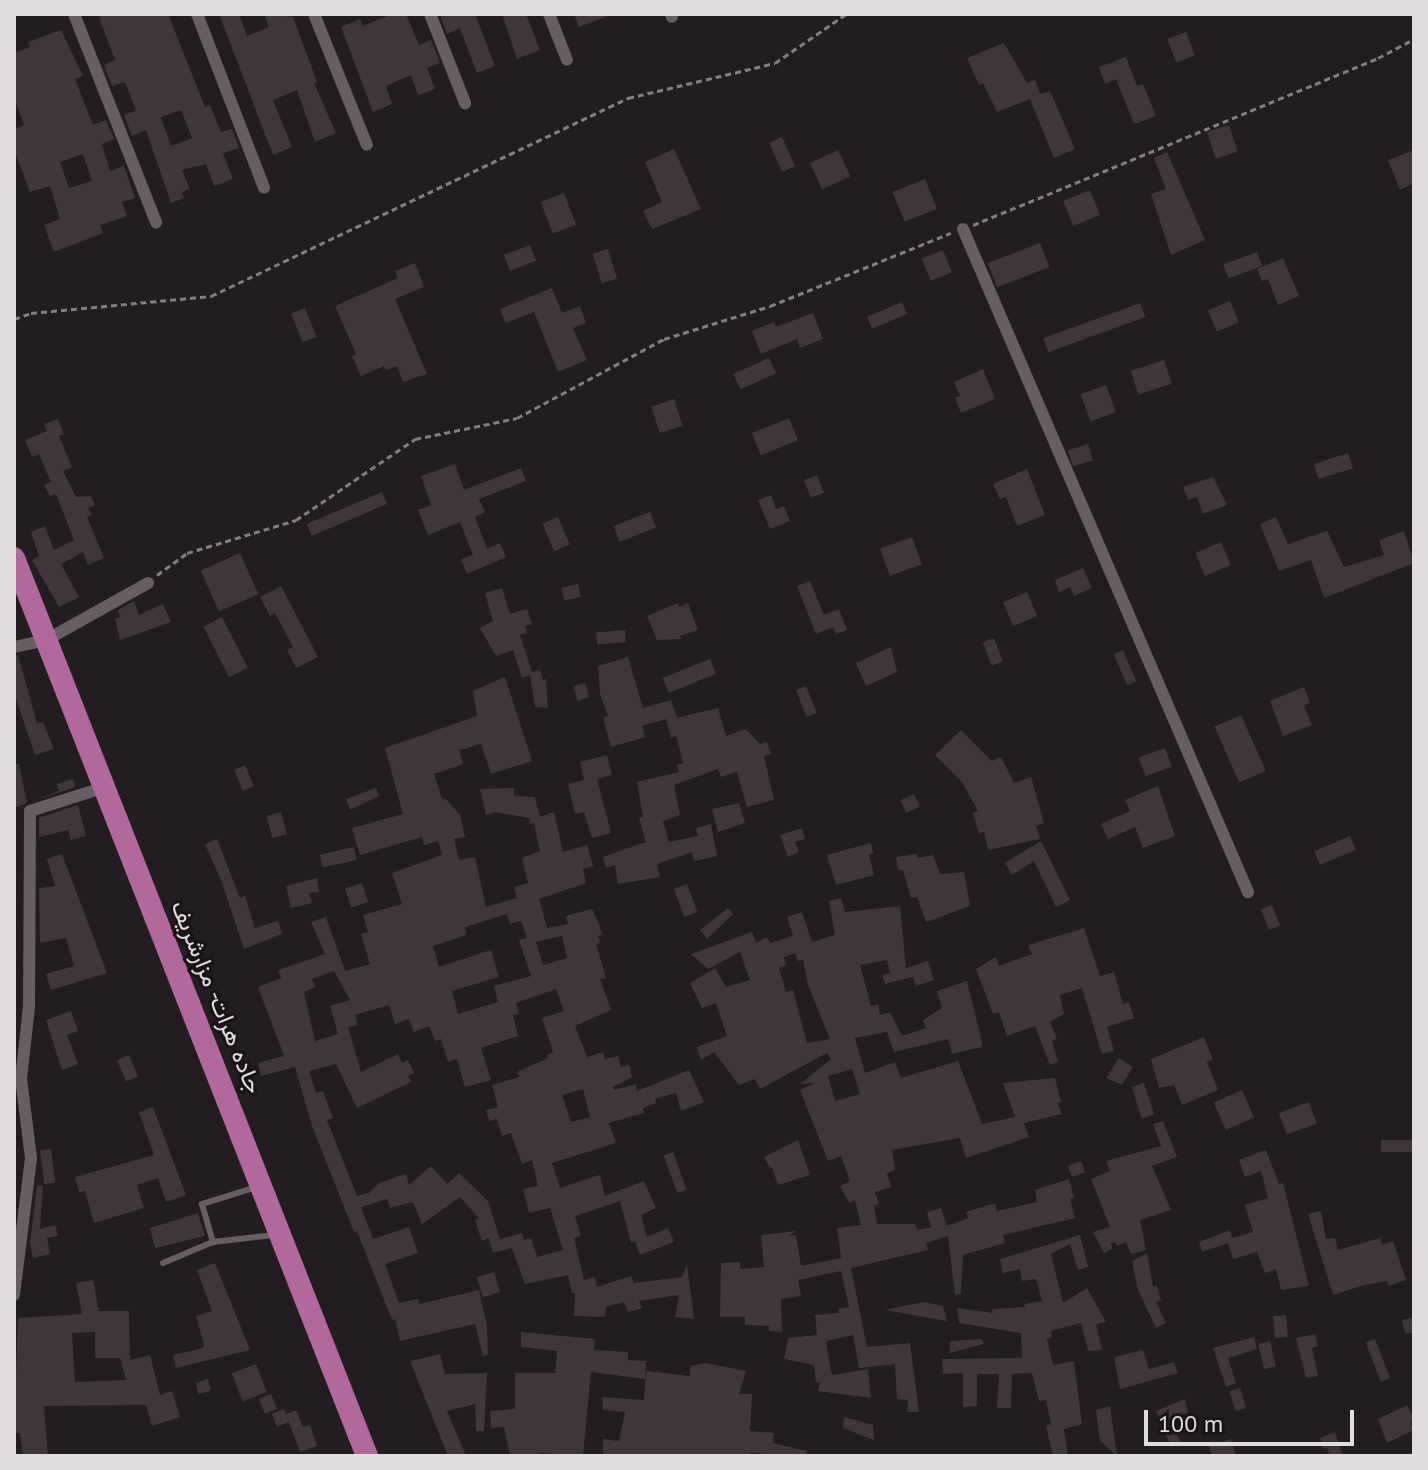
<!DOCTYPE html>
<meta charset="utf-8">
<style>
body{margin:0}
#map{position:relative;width:1428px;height:1470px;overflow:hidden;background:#231c21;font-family:"PT Sans",Vazirmatn,sans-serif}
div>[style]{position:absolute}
.building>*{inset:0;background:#3e363b;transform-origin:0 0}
.path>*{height:3px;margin-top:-1.5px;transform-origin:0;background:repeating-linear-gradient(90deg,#837d81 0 6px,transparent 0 10px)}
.lane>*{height:6px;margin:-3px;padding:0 3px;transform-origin:3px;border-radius:3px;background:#675e64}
.street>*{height:12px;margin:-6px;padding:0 6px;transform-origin:6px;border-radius:6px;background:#675e64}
.highway>*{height:22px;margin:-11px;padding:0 11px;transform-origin:11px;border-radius:11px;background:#b1689c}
span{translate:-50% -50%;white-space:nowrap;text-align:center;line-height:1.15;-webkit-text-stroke:6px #1a1318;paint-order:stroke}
.street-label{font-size:24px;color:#e1dcdf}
.frame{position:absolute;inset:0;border:16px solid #e1dcdf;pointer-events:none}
.scale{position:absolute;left:1144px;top:1410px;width:210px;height:36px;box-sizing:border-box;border:4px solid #e1dcdf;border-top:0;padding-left:10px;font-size:24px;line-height:28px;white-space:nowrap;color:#e1dcdf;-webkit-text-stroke:6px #1a1318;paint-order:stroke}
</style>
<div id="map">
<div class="building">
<div style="clip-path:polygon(evenodd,108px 14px,168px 14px,205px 107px,210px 105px,221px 132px,232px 129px,239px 148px,223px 153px,233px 179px,214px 186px,206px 164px,182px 170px,190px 189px,182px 192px,184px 198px,171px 203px,146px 130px,132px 136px,124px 115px,136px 111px,125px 82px,112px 86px,104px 65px,115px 60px,99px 17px,108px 14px,181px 110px,192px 138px,171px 146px,161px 117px,181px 110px)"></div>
<div style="clip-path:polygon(219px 14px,239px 14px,247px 36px,269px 27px,264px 14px,293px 17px,317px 82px,314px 83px,336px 133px,315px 142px,297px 90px,273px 100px,292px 147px,273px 155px)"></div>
<div style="clip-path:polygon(392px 14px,406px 14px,419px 45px,431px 40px,440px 63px,427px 68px,435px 89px,418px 95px,411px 75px,386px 86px,392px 104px,373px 112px,341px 27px,360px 19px,363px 26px)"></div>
<div style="clip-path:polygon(440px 14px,475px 14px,495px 66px,477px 73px,460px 28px,447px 34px)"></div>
<div style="clip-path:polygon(502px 14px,526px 14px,540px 50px,517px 59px)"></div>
<div style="clip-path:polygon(574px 14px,611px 14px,611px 15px,579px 27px)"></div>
<div style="clip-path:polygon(evenodd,61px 30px,83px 76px,75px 79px,93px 125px,106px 120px,114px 139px,102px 144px,110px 171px,124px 166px,135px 198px,122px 202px,127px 216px,100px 225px,103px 233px,54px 252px,44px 225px,60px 219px,50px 186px,30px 192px,14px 150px,14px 129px,24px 125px,14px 98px,14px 53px,30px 47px,28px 42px,61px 30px,83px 154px,92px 181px,69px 188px,60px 162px,83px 154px)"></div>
<div style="left:1186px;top:32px;width:25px;height:20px;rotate:69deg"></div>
<div style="clip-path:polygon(1004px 43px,1027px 83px,1035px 80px,1040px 94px,1050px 91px,1075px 149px,1054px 158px,1030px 99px,997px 112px,983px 83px,979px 85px,967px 58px)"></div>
<div style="clip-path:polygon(1126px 57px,1137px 86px,1143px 84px,1156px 116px,1134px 124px,1116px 79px,1105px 84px,1099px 67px)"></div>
<div style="left:1229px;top:125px;width:28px;height:23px;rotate:72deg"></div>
<div style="left:782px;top:137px;width:32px;height:14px;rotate:66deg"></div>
<div style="clip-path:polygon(674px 149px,701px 209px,652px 229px,643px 211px,662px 202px,645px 162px)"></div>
<div style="left:838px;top:150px;width:29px;height:31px;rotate:65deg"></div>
<div style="clip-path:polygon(1414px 150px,1414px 183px,1400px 190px,1388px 160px)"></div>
<div style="clip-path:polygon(1167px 152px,1205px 240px,1171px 255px,1151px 194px,1166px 189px,1154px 158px)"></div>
<div style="left:925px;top:179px;width:32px;height:35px;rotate:68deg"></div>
<div style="left:1090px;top:190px;width:27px;height:29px;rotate:68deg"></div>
<div style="left:564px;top:193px;width:34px;height:25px;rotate:69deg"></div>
<div style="left:1040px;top:243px;width:26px;height:56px;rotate:69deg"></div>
<div style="left:530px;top:245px;width:17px;height:28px;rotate:69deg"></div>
<div style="left:608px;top:249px;width:31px;height:16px;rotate:73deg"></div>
<div style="left:943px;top:250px;width:24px;height:23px;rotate:68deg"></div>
<div style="left:1257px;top:252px;width:15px;height:36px;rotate:70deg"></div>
<div style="clip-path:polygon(1283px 258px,1299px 296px,1278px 305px,1268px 279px,1262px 281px,1257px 269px)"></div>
<div style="clip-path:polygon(415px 263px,424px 287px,395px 299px,427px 374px,403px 382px,397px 366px,386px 370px,384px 366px,361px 376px,352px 356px,356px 354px,335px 306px,398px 278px,395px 271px)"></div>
<div style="clip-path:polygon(552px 288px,562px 313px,580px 306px,586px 323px,573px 328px,587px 360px,558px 372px,534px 312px,505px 323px,500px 309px)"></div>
<div style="left:1230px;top:301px;width:23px;height:24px;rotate:67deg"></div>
<div style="left:902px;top:302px;width:13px;height:38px;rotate:67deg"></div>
<div style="left:1140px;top:303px;width:15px;height:103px;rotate:70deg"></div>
<div style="left:305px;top:308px;width:31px;height:15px;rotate:68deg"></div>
<div style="clip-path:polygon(813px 313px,823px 339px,800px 348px,797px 339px,761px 354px,752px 331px,774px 322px,776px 327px)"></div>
<div style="left:769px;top:358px;width:17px;height:39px;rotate:66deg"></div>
<div style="left:1164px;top:360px;width:25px;height:35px;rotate:72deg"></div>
<div style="clip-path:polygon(983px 369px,995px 399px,961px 413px,955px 398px,960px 396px,954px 382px)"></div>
<div style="left:1106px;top:385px;width:29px;height:27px;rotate:70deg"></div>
<div style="left:674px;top:399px;width:28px;height:24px;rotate:72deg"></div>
<div style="left:789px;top:418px;width:24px;height:40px;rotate:68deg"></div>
<div style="clip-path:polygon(58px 419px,64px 434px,59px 436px,72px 467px,63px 471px,76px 497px,91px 496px,95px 505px,88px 508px,92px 515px,87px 517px,104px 558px,88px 565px,83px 552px,61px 564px,79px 597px,59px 607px,32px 560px,39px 556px,31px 532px,45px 526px,54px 550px,74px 540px,56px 494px,50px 496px,44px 485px,51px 482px,39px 454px,32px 457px,25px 440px,47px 431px,44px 424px)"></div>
<div style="left:1088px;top:444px;width:17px;height:21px;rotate:73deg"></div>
<div style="left:1348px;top:453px;width:16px;height:36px;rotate:72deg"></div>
<div style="clip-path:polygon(455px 464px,464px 490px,521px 468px,526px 481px,479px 499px,485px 512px,475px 517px,487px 549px,500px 543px,506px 557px,467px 574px,461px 559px,473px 555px,460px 522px,428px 535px,418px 510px,431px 505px,421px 476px)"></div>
<div style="clip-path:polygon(1027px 469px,1045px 515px,1017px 526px,1006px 497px,1000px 499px,993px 484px)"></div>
<div style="left:817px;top:475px;width:19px;height:14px;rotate:69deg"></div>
<div style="clip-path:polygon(1213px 477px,1227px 505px,1203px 514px,1197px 497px,1188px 500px,1183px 487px)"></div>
<div style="left:382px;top:492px;width:13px;height:82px;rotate:67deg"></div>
<div style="clip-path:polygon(771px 495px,776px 509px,784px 506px,790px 521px,770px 529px,758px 500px)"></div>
<div style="left:650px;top:512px;width:17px;height:39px;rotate:69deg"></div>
<div style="left:558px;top:517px;width:30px;height:17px;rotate:67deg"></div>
<div style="clip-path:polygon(1276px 517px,1288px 544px,1327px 531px,1344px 567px,1384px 555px,1379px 540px,1404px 531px,1414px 563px,1324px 598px,1311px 560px,1279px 571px,1260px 524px)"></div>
<div style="left:912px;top:537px;width:29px;height:34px;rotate:70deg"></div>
<div style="left:1221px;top:542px;width:25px;height:28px;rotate:67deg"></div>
<div style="left:240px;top:553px;width:45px;height:43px;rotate:66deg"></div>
<div style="clip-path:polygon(1083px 568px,1092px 588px,1074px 596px,1070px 587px,1059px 592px,1055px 580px)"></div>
<div style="clip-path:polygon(810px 581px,824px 615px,839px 609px,847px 630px,836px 634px,833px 627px,816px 634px,797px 586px)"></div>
<div style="left:578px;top:584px;width:13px;height:17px;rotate:77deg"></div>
<div style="clip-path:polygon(281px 586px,318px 657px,296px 668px,287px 650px,293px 647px,275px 613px,270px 616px,260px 597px)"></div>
<div style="clip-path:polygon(502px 588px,510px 614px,527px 609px,532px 624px,525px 626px,527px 633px,520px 635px,532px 672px,540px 670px,543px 680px,546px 679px,548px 708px,535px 707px,530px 675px,522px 678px,513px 650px,496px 656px,480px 628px,493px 621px,485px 593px)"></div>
<div style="left:1027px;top:592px;width:26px;height:26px;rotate:67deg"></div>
<div style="clip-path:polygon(134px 601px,139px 615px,163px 604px,171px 622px,120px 640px,115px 619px,120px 617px,118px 610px)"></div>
<div style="clip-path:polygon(678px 603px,679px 607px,688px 603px,698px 630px,680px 636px,681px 639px,657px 640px,647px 616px)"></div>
<div style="left:222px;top:617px;width:57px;height:21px;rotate:63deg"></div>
<div style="left:625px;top:630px;width:12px;height:29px;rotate:85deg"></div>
<div style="left:994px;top:638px;width:25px;height:12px;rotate:69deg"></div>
<div style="clip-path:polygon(891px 647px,897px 672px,866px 686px,856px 663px)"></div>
<div style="left:1123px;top:650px;width:34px;height:10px;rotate:67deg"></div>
<div style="clip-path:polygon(18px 655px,37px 723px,43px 722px,54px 749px,35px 755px,14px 693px,14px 656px)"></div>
<div style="clip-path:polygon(628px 657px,643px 708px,671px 700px,677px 718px,718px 708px,726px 736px,746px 729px,760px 744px,767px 742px,771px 754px,764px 756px,774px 800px,747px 807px,737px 772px,721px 777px,718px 769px,674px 785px,680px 815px,663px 821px,669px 842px,698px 836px,696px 828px,711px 824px,717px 856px,694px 861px,692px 852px,657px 864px,660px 877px,618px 884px,615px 865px,606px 868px,603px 857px,646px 842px,639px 818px,643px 817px,637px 782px,679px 772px,677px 765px,683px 763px,676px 736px,671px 738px,666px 719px,642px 726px,645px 737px,611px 747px,603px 718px,608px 716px,600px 694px,598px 666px)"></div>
<div style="left:710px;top:659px;width:16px;height:51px;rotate:68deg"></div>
<div style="clip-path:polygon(evenodd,505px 677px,532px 761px,491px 774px,481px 744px,459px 750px,463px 764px,434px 774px,442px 799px,445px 798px,460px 815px,465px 837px,454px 839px,459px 860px,475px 857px,486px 907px,517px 898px,514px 887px,528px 883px,522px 858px,540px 851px,534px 823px,530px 824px,529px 818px,495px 812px,486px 815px,480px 789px,514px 788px,514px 796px,535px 797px,540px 817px,554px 812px,563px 852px,587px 845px,593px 866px,583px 869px,586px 883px,539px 899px,547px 928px,568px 924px,566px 916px,592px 909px,599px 924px,602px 935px,598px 936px,600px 943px,596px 944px,606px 978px,600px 979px,611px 1010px,575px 1026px,587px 1057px,603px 1052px,605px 1059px,618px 1056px,621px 1067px,629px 1065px,632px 1077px,613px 1087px,614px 1090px,636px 1084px,637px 1091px,689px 1070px,704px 1102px,681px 1111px,676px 1093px,655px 1099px,656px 1103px,643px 1108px,644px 1113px,609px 1123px,616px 1143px,552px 1163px,560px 1188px,600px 1175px,605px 1196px,644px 1181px,656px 1208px,641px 1215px,647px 1237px,668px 1228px,674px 1242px,640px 1255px,635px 1241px,631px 1243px,620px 1201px,575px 1216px,581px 1236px,574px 1238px,584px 1280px,595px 1277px,597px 1287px,631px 1276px,634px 1283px,682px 1277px,687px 1264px,694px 1319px,675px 1317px,679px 1295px,639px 1301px,642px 1308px,628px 1312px,624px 1302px,606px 1307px,605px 1317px,574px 1316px,575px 1293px,572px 1293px,568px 1275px,525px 1284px,512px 1248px,493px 1253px,489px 1238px,482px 1241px,475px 1220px,479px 1218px,460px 1197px,422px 1224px,413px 1202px,390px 1208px,387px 1199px,361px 1207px,373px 1239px,409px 1227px,418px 1253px,385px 1264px,399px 1303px,418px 1299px,420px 1304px,479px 1290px,487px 1326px,488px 1355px,483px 1356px,475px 1324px,400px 1341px,395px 1319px,392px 1320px,357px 1231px,354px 1232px,312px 1126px,295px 1067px,261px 1076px,258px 1063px,284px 1056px,258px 987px,281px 978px,278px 970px,325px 954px,311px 922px,326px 917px,345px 971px,370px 964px,361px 934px,368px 932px,363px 915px,402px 904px,392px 873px,442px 855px,438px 841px,424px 845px,422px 837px,360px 855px,352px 828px,403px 814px,385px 748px,477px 716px,473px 691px,505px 677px,507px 914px,510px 924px,521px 921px,527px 938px,519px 940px,531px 976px,494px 986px,498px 1002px,458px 1014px,452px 991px,499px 977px,491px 950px,439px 967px,433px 946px,466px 935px,465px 927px,507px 914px,505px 677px,562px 936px,567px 958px,543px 965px,536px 942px,562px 936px,505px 677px,334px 971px,350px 1000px,330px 1006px,338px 1034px,315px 1041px,304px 992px,315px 987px,312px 979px,334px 971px,505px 677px,556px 989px,564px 1011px,542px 1018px,553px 1052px,547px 1055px,548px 1058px,517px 1072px,519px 1077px,492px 1085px,498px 1107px,486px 1110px,489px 1121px,497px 1119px,502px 1136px,511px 1133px,522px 1164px,532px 1160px,538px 1186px,523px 1189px,529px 1213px,550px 1208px,563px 1250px,537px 1257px,531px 1238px,524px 1240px,522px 1233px,500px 1239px,488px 1201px,459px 1173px,447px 1184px,431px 1166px,409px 1185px,406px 1174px,379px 1183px,369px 1193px,357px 1196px,327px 1120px,333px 1118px,323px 1091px,316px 1093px,309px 1071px,336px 1064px,357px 1108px,411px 1082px,408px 1076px,414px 1073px,408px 1060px,402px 1063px,398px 1054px,361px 1072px,348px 1027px,358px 1025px,355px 1015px,389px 1005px,395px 1024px,409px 1019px,414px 1032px,429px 1026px,435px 1041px,441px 1039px,448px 1062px,457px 1059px,465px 1087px,491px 1080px,481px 1048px,518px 1036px,513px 1015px,519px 1014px,516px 1003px,556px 989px,505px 677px,583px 1089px,590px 1117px,571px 1122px,562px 1095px,583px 1089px)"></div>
<div style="left:585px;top:683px;width:15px;height:12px;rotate:74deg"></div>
<div style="left:806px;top:686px;width:29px;height:11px;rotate:68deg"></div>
<div style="clip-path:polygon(1304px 687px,1310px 703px,1304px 705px,1312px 725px,1283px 736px,1270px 701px)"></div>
<div style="left:1241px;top:715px;width:61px;height:29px;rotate:66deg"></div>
<div style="clip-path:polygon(961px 730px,992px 761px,1001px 757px,1014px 783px,1031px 777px,1044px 823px,1036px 826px,1040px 839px,988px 850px,984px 832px,979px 833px,973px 813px,978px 811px,962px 782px,935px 755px)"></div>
<div style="left:1165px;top:748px;width:20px;height:28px;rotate:70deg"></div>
<div style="clip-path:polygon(607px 755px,612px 775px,597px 779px,611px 833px,592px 838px,584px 812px,575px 814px,568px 784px,584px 780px,580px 762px)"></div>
<div style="clip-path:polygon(14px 764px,19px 764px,27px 803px,14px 808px)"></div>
<div style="left:245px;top:765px;width:23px;height:12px;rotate:67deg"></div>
<div style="clip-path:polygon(73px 779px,75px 787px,30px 802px,59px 791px,57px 784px)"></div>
<div style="clip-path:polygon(1158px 786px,1175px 836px,1143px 848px,1135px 827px,1108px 839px,1101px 824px,1130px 811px,1125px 800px)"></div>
<div style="clip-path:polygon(376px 788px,379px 796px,350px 810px,346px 799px)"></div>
<div style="left:914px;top:794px;width:14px;height:15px;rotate:65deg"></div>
<div style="clip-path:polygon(739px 803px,745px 823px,718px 832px,712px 809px)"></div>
<div style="clip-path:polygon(78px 805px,86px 836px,71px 840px,68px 830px,39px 837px,39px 818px)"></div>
<div style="left:281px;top:812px;width:23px;height:15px;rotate:75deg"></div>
<div style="clip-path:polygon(802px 828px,805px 839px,795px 842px,799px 852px,788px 857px,780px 835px)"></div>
<div style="left:1350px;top:836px;width:15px;height:39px;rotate:67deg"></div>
<div style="clip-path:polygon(217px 839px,240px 898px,245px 896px,255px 928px,278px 921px,282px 934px,244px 949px,221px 880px,205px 844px)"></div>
<div style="clip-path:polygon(1041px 841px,1070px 900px,1056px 907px,1034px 861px,1012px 875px,1005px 863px)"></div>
<div style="clip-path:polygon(871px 843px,873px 853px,869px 855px,874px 875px,836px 885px,827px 855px)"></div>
<div style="left:354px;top:847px;width:13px;height:35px;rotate:77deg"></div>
<div style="clip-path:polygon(62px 854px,107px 973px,51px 990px,46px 974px,74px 966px,66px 938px,40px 943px,39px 888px,55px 886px,47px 859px)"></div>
<div style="clip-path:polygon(917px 854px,917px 858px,933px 855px,940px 874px,964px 872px,970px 906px,926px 922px,917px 897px,911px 898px,903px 870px,898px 870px,896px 857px)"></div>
<div style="clip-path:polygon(317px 878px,319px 892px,309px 893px,312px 903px,291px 908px,286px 886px)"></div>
<div style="left:362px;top:883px;width:20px;height:18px;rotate:72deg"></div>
<div style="left:687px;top:884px;width:30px;height:14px;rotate:70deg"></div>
<div style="clip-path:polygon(evenodd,841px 898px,845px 912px,900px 906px,906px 968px,928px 961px,934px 980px,916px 986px,913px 977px,885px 984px,882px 975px,890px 973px,887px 960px,860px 965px,871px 1006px,878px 1004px,880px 1015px,890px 1012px,902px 1036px,926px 1028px,923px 1020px,942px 1008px,937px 991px,967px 981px,982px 1042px,982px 1047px,952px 1054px,948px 1039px,894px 1052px,887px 1032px,855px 1038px,865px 1073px,895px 1062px,901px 1078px,958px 1061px,982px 1124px,1015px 1117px,1003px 1083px,1055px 1078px,1061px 1102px,1057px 1102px,1062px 1114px,1024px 1123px,1029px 1137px,966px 1158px,960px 1138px,892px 1150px,895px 1170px,887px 1173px,891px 1187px,875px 1192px,879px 1204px,874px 1206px,877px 1224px,915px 1224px,917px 1230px,931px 1227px,927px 1212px,941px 1208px,947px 1226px,968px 1218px,966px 1212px,995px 1203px,997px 1211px,1037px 1202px,1035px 1190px,1069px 1179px,1074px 1198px,1070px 1199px,1075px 1218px,1003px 1235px,1005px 1243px,963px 1255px,961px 1294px,955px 1295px,948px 1236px,926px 1243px,928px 1250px,851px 1268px,867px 1347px,910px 1343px,919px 1412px,907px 1412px,908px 1400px,897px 1399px,895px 1364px,859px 1368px,853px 1335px,826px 1341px,831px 1372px,833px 1375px,868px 1369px,871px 1398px,818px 1391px,820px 1382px,816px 1383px,814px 1365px,784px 1359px,788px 1338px,817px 1335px,815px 1315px,839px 1313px,838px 1309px,849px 1307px,841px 1271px,798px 1280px,801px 1296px,781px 1299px,782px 1332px,769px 1331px,769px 1326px,745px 1325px,745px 1317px,720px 1317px,721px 1263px,740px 1262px,740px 1269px,764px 1267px,761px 1235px,796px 1231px,788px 1236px,796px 1235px,801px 1266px,841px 1258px,837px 1228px,861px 1225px,855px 1200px,849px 1203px,840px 1186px,850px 1181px,841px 1156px,828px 1161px,800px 1090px,815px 1083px,800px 1084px,831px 1059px,827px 1053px,760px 1089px,755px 1079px,739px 1085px,714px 1052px,701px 1060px,697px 1047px,727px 1036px,716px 1003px,702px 1008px,690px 983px,715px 968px,726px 987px,750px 980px,740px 952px,708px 969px,691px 954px,752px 932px,756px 943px,767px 937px,770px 943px,793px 936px,787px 917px,802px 912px,812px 942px,835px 935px,829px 901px,841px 898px,795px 953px,798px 961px,803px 960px,808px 985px,830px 1039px,807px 1043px,793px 990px,786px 992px,779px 968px,786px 965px,784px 957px,795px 953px,841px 898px,852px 1069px,860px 1094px,835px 1101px,828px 1076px,852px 1069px)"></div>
<div style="left:1272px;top:905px;width:22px;height:12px;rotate:68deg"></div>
<div style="clip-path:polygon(728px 908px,733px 914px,707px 939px,700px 930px)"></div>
<div style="clip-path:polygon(1084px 928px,1100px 976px,1114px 972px,1123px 1004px,1129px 1002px,1134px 1018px,1107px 1027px,1114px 1051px,1102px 1054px,1082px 988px,1060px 995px,1064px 1014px,1050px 1022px,1057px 1039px,1052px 1041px,1058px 1062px,1050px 1065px,1035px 1026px,1007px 1036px,999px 1012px,993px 1014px,976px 969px,996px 957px,999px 966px,1032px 954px,1028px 945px)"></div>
<div style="clip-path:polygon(71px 1011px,78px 1031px,67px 1035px,78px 1064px,62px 1070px,46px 1020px)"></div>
<div style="clip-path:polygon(1204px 1037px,1213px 1060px,1207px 1062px,1218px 1090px,1182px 1105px,1174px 1085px,1159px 1088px,1151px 1059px)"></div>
<div style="left:129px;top:1055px;width:23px;height:13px;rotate:67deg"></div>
<div style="clip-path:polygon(1119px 1058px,1133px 1067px,1122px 1085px,1106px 1078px)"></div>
<div style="left:1144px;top:1083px;width:33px;height:13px;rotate:72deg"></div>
<div style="left:1242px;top:1090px;width:30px;height:31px;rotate:66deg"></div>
<div style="left:1309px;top:1102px;width:23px;height:32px;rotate:70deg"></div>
<div style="clip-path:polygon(153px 1107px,186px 1195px,166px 1202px,158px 1178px,137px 1185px,144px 1208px,94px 1223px,85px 1191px,79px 1192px,75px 1177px,154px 1155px,139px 1112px)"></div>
<div style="clip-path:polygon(1163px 1121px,1177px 1157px,1152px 1166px,1171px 1210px,1140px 1220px,1146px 1250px,1131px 1254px,1126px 1242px,1117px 1246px,1115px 1242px,1111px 1243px,1112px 1249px,1104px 1253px,1093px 1232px,1110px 1227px,1091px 1179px,1110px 1171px,1106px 1161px,1161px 1146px,1153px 1124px)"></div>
<div style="clip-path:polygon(798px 1140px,810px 1175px,778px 1185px,772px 1167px,770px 1168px,764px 1157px)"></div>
<div style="left:1414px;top:1140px;width:12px;height:33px;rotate:90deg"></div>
<div style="left:51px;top:1149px;width:34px;height:11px;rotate:83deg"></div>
<div style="clip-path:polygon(1266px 1150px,1279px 1184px,1283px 1183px,1309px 1286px,1281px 1290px,1276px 1269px,1265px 1273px,1257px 1252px,1233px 1259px,1228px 1243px,1202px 1252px,1199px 1242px,1230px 1230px,1232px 1238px,1253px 1232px,1245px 1205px,1268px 1198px,1261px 1171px,1245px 1177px,1239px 1160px)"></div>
<div style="left:673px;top:1152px;width:40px;height:10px;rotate:70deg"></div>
<div style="left:1081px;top:1161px;width:12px;height:14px;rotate:70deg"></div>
<div style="clip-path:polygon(37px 1186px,43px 1186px,40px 1229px,55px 1225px,58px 1236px,47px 1238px,50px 1254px,33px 1258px,30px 1243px)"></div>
<div style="clip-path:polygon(1321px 1211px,1326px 1239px,1335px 1238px,1338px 1250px,1380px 1238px,1382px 1245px,1393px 1241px,1406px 1280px,1388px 1286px,1387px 1281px,1364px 1285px,1333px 1295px,1308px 1214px)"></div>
<div style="clip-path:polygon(198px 1213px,205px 1236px,155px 1248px,150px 1228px)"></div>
<div style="clip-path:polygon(1080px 1235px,1088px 1267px,1078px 1270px,1070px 1244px,1051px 1254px,1063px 1303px,1087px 1288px,1106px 1322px,1096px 1324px,1102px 1350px,1088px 1351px,1081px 1323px,1051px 1331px,1052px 1337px,1047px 1339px,1053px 1365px,1074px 1361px,1082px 1424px,1064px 1429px,1068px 1456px,1053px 1456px,1046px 1426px,1051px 1424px,1046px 1400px,1039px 1401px,1032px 1373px,1012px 1374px,1011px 1408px,997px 1408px,999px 1374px,977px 1374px,977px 1406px,963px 1407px,963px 1373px,943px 1374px,942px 1359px,1022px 1358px,1021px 1333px,959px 1323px,957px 1308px,993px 1313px,992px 1309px,1025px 1307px,1024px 1304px,1042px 1301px,1036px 1279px,1022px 1281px,1020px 1269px,1003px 1273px,1000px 1259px)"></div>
<div style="clip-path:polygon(1147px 1253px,1153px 1287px,1157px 1286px,1161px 1301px,1156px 1302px,1166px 1323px,1156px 1328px,1138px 1290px,1133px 1267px,1133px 1261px)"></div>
<div style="clip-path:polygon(215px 1263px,250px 1350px,176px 1368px,173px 1355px,203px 1348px,204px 1344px,196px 1316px,212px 1311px,197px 1270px)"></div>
<div style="left:494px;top:1272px;width:21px;height:18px;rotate:73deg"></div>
<div style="clip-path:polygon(evenodd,93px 1280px,99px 1311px,129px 1311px,130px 1360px,150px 1355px,160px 1395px,172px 1391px,180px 1417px,152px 1426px,146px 1405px,44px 1406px,48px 1456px,23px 1456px,20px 1433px,14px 1433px,18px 1318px,82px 1314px,76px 1283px,93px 1280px,95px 1332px,95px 1358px,120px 1358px,126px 1380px,75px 1382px,72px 1333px,95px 1332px)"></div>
<div style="clip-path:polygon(923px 1302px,943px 1306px,947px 1321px,885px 1310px)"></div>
<div style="left:1286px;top:1315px;width:22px;height:13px;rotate:85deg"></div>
<div style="clip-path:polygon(1414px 1317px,1414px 1332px,1405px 1334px,1402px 1320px)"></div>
<div style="clip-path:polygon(521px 1332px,595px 1339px,594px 1350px,628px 1352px,628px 1360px,646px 1361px,645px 1379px,591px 1372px,583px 1456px,540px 1453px,541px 1456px,510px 1456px,504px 1427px,491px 1428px,490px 1411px,515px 1409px,515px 1373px,555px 1373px,557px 1351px,521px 1347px)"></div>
<div style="clip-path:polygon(1315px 1334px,1318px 1346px,1312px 1348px,1318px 1376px,1306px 1378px,1296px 1338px)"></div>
<div style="clip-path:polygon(1254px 1337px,1257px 1349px,1228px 1358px,1236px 1383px,1226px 1387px,1213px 1348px)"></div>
<div style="clip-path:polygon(982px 1339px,983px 1344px,950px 1353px,950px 1341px)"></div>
<div style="left:1375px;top:1339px;width:42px;height:10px;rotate:69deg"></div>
<div style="left:1270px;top:1341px;width:26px;height:12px;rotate:77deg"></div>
<div style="clip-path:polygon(1143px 1350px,1149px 1369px,1174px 1362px,1178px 1373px,1120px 1389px,1114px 1357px)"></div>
<div style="clip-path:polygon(440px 1354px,445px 1374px,487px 1373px,484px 1431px,476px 1431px,475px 1404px,447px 1411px,466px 1456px,448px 1456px,410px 1361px)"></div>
<div style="clip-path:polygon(706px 1363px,746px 1371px,739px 1394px,752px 1394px,750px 1431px,774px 1433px,773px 1443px,807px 1451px,806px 1456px,750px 1453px,750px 1456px,603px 1456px,603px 1439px,619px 1441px,625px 1412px,603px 1410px,602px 1397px,644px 1400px,646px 1371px,690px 1376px,690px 1366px)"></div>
<div style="left:256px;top:1364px;width:30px;height:26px;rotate:69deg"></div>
<div style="clip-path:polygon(208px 1379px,211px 1391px,198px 1394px,196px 1383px)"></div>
<div style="left:1240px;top:1388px;width:21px;height:11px;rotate:73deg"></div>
<div style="left:271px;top:1394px;width:16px;height:13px;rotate:68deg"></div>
<div style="clip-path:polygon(1185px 1399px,1188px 1413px,1170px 1418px,1181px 1443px,1171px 1447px,1156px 1411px)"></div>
<div style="clip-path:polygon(1407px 1405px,1414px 1419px,1410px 1422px,1414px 1430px,1387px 1443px,1378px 1419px)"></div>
<div style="clip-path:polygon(1110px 1406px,1117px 1456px,1100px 1441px,1096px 1410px)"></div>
<div style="left:284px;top:1409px;width:14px;height:13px;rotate:69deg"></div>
<div style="clip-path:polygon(296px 1410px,303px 1427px,310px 1425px,317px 1446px,300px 1452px,286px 1414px)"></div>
<div style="clip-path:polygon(844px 1417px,873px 1425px,874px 1440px,843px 1428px)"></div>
<div style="clip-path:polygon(1335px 1432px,1343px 1456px,1330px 1456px,1327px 1448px,1323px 1449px,1320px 1438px)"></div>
<div style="clip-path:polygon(1231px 1439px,1236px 1456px,1212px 1456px,1209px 1446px)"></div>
</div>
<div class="path">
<div style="left:973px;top:225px;width:438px;rotate:-22.4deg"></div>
<div style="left:1378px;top:58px;width:41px;rotate:-27.8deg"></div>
<div style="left:14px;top:319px;width:18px;rotate:-19deg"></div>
<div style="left:31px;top:313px;width:181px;rotate:-5.4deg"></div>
<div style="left:211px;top:296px;width:462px;rotate:-25.4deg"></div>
<div style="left:628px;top:98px;width:151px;rotate:-13.4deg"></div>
<div style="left:775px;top:63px;width:86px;rotate:-34.6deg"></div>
<div style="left:157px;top:575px;width:37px;rotate:-36deg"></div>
<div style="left:187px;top:553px;width:114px;rotate:-16.8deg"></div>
<div style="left:296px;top:520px;width:144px;rotate:-34.2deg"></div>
<div style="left:415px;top:439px;width:104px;rotate:-11.6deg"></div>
<div style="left:517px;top:418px;width:167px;rotate:-28.3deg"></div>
<div style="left:664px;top:339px;width:111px;rotate:-17.3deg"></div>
<div style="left:770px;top:306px;width:195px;rotate:-22deg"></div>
</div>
<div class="lane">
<div style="left:256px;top:1187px;width:57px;rotate:162.5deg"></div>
<div style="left:202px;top:1204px;width:40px;rotate:74deg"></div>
<div style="left:213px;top:1242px;width:61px;rotate:-6.5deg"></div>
<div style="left:163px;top:1263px;width:54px;rotate:-22.8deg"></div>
</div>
<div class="street">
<div style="left:74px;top:14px;width:224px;rotate:68.5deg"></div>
<div style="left:197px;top:14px;width:186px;rotate:68.9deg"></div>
<div style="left:314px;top:14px;width:141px;rotate:68deg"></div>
<div style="left:430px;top:14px;width:96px;rotate:68.5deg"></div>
<div style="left:549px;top:14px;width:49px;rotate:68.6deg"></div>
<div style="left:671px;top:14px;width:3px;rotate:72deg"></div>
<div style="left:963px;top:229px;width:722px;rotate:66.74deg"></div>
<div style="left:14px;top:647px;width:33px;rotate:-12deg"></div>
<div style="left:46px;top:640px;width:117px;rotate:-29.2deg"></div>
<div style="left:14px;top:1295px;width:138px;rotate:-82.9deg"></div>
<div style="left:31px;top:1158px;width:80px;rotate:-97.2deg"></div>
<div style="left:21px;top:1079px;width:72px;rotate:-83.7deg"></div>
<div style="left:29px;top:1007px;width:196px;rotate:-89.7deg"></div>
<div style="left:30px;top:811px;width:79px;rotate:-17.7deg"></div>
</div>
<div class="highway">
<div style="left:14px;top:558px;width:965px;rotate:68.54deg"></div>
</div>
<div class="street-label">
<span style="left:217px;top:997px;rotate:68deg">جاده هرات- مزارشریف</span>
</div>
<div class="frame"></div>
<div class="scale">100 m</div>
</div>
